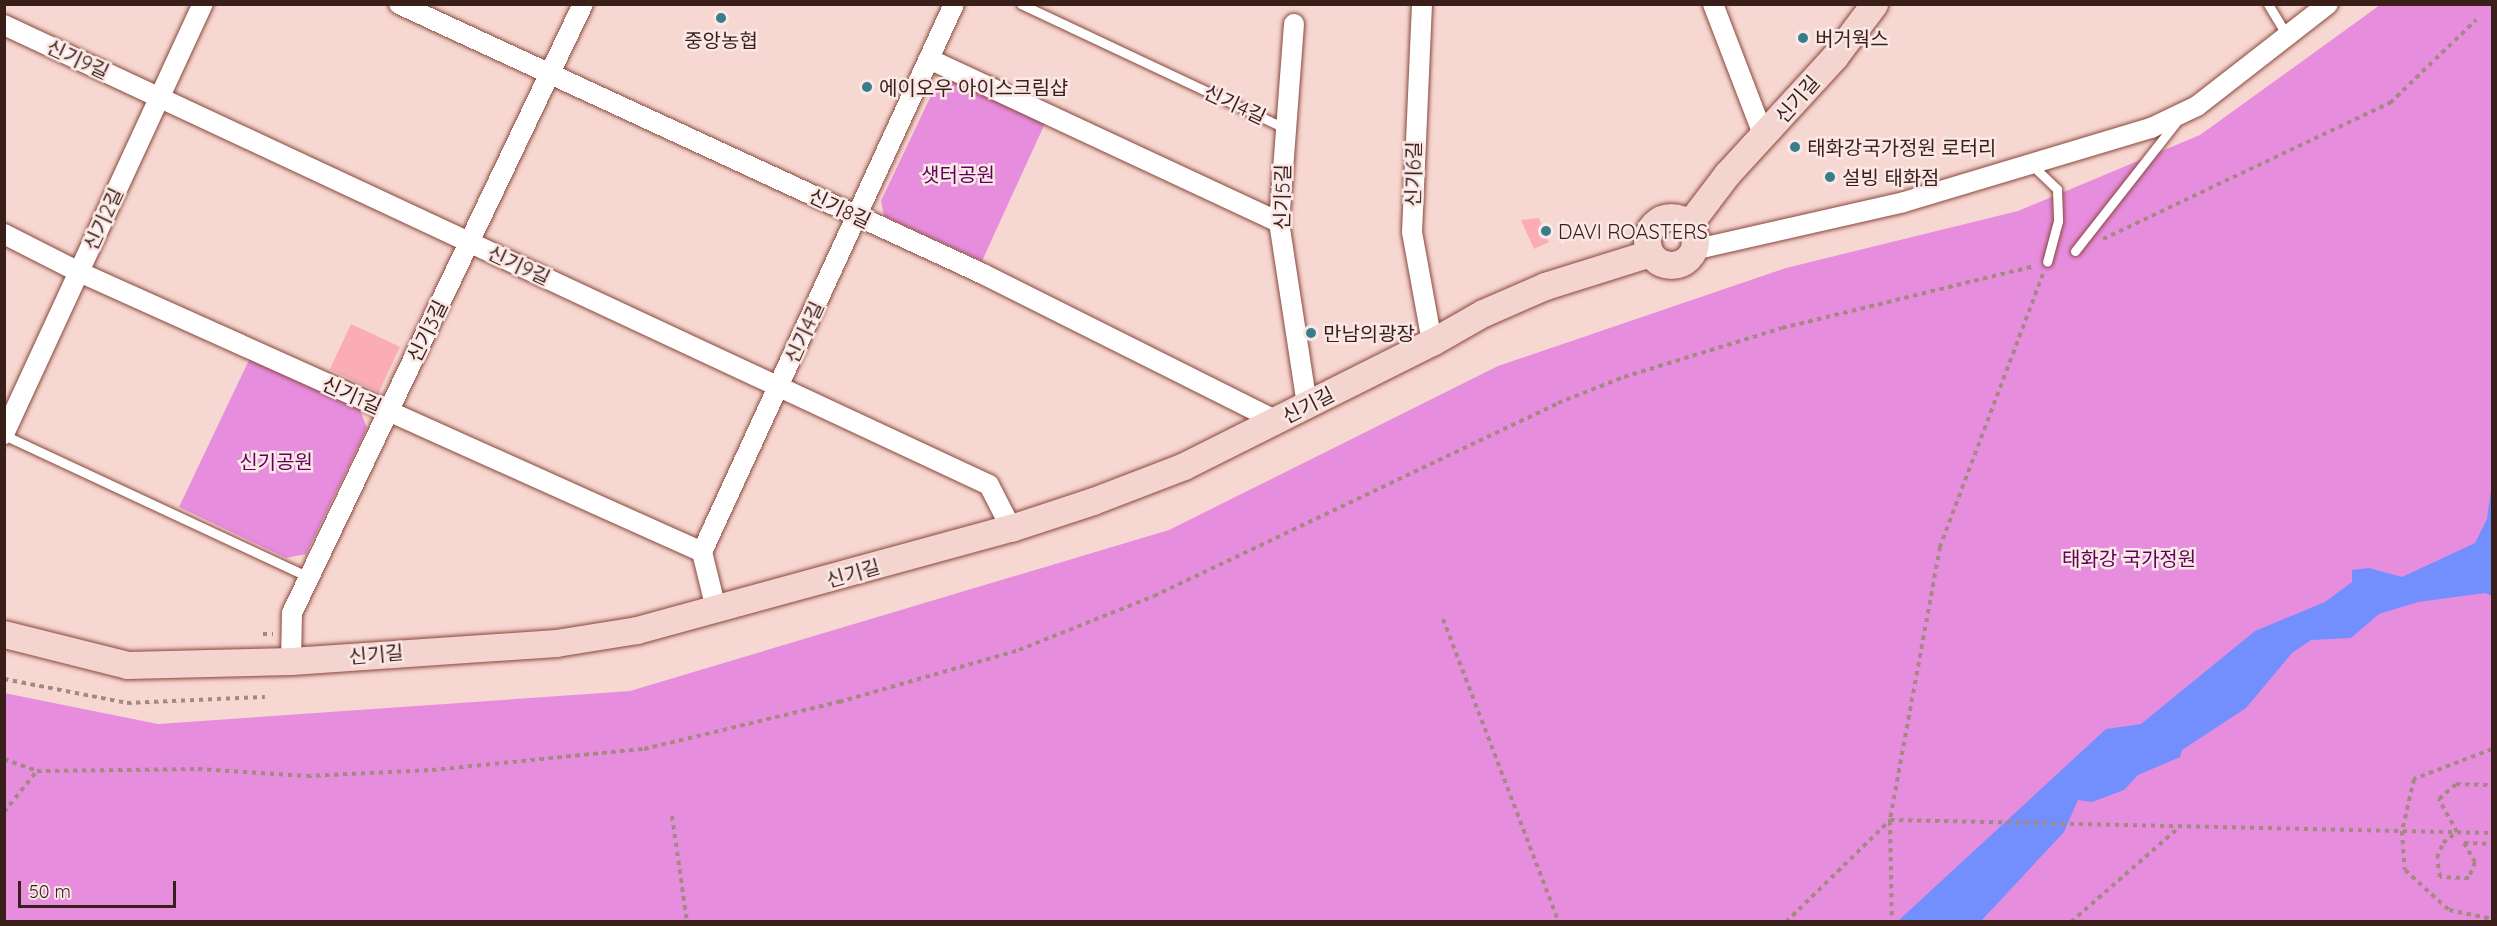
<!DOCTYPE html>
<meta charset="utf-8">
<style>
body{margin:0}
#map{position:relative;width:2497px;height:926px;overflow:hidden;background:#f7d7d1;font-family:Quicksand,"Noto Sans KR",sans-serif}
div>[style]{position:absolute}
.green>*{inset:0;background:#e78dde}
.water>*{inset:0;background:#728ffd}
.building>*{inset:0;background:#fbadb7;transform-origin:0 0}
.path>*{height:4px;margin-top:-2px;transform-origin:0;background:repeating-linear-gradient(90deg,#a68883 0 4.5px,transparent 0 9px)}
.roads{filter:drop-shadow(0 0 2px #89473c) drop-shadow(0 0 2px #89473c)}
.lane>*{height:9px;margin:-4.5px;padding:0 4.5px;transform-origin:4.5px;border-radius:4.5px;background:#fff}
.street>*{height:20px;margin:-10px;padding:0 10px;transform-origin:10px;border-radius:10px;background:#fff}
.secondary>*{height:27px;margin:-13.5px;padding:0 13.5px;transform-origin:13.5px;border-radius:13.5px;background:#f3d4cf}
.secondary>.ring{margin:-13.5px;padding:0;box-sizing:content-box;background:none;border:27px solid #f3d4cf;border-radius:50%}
.dots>*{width:16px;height:16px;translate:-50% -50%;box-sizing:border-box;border:3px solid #f9e8e5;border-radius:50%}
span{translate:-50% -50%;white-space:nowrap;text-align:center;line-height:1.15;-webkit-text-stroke:5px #f9e8e5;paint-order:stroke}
.poi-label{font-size:20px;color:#3a1e19}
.left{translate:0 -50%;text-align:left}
.street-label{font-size:20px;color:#3a1e19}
.park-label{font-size:20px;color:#60005c}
.frame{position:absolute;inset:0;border:6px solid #3a1e19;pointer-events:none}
.scale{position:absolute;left:18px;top:881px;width:158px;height:27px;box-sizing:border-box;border:3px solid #3a1e19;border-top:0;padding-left:8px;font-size:18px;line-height:21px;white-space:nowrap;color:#3a1e19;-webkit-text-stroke:4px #f9e8e5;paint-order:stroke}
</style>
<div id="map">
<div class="green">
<div style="clip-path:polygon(2380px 5px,2492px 5px,2492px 921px,5px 921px,4px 693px,158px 724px,630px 691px,1169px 530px,1498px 366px,1786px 268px,2018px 211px,2200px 135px)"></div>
<div style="clip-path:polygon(952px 76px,1047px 119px,982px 261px,884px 216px,881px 201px,937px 83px)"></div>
<div style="clip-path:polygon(250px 358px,360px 410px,367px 428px,306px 554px,286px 558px,179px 507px)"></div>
</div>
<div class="water">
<div style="clip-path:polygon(2492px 483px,2492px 596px,2485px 593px,2418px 602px,2379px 614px,2351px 638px,2311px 640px,2292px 653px,2246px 708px,2182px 750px,2180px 757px,2138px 775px,2124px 790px,2092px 802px,2078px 800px,2064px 832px,1982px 920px,1898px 921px,2106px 729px,2141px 724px,2255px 631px,2325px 602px,2352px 582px,2352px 570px,2369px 568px,2402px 577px,2475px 543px,2487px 519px)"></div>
</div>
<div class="building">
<div style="clip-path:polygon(1539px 218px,1549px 242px,1534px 249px,1521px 220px)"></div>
<div style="left:351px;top:324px;width:54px;height:50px;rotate:25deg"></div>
</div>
<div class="path">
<div style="left:2103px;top:239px;width:318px;rotate:-25.4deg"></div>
<div style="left:2390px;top:103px;width:120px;rotate:-44deg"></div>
<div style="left:2043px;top:274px;width:292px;rotate:110.7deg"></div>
<div style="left:1940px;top:547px;width:278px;rotate:100.4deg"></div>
<div style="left:1890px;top:820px;width:602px;rotate:1.24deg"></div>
<div style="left:1443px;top:619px;width:324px;rotate:69.1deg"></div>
<div style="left:263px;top:634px;width:10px"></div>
<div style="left:4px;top:679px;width:125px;rotate:11deg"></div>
<div style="left:127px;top:703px;width:138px;rotate:-2.5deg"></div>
<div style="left:2492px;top:749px;width:84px;rotate:159deg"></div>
<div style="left:2414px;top:779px;width:53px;rotate:103deg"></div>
<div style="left:2402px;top:831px;width:39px;rotate:86deg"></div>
<div style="left:2405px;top:870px;width:59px;rotate:42.3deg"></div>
<div style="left:2449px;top:910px;width:44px;rotate:11.8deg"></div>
<div style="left:4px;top:759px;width:35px;rotate:20deg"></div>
<div style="left:4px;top:812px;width:53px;rotate:-51.2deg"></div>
<div style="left:37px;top:771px;width:161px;rotate:-0.7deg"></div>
<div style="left:198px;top:769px;width:109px;rotate:3.7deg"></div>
<div style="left:307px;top:776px;width:125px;rotate:-2.7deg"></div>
<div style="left:432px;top:770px;width:213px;rotate:-5.7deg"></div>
<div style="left:644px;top:749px;width:201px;rotate:-13.6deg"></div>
<div style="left:839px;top:702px;width:187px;rotate:-16.1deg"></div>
<div style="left:1019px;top:650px;width:145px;rotate:-21.8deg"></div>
<div style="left:1154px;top:596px;width:448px;rotate:-25.5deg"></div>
<div style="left:1558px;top:403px;width:71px;rotate:-21.5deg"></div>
<div style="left:1624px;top:377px;width:165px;rotate:-17.2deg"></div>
<div style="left:1782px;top:328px;width:260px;rotate:-13.8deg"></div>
<div style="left:672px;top:816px;width:107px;rotate:81.9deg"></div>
<div style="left:1890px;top:821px;width:101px;rotate:88.9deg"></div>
<div style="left:2464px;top:843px;width:22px;rotate:60deg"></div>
<div style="left:2475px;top:862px;width:17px;rotate:111deg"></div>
<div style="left:2469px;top:878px;width:29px;rotate:-178deg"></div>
<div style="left:2440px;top:877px;width:19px;rotate:-99deg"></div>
<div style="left:2437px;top:858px;width:16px;rotate:-68deg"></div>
<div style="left:2443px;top:843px;width:18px;rotate:-38deg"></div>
<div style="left:2457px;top:832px;width:38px;rotate:-119deg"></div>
<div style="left:2439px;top:799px;width:23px;rotate:-41deg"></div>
<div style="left:2456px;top:784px;width:36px;rotate:2deg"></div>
<div style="left:2464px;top:843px;width:28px;rotate:2deg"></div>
<div style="left:1786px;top:922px;width:146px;rotate:-44.4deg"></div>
<div style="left:2071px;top:922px;width:140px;rotate:-41.2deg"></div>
</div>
<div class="roads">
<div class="lane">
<div style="left:1021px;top:4px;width:292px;rotate:25.2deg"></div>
<div style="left:2268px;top:4px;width:37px;rotate:59deg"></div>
<div style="left:2032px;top:165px;width:35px;rotate:44deg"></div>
<div style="left:2057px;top:189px;width:32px;rotate:88deg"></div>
<div style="left:2058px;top:221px;width:42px;rotate:105deg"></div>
<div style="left:2075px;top:251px;width:165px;rotate:-51.9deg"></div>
<div style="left:4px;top:435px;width:336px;rotate:25deg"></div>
</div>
<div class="street">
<div style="left:399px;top:4px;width:643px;rotate:24.81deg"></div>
<div style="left:983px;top:274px;width:329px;rotate:26.6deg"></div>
<div style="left:1422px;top:4px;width:228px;rotate:92.5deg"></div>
<div style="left:1412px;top:232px;width:112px;rotate:79.7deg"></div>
<div style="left:1713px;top:4px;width:142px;rotate:69deg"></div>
<div style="left:1294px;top:24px;width:199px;rotate:94.3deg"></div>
<div style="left:1279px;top:222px;width:185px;rotate:81.3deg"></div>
<div style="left:4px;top:25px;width:1087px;rotate:25.03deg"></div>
<div style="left:989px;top:485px;width:48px;rotate:62.9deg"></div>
<div style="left:929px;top:59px;width:386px;rotate:25deg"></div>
<div style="left:4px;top:234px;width:84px;rotate:26.9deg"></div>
<div style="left:79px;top:272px;width:683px;rotate:24.2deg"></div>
<div style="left:1693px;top:250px;width:216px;rotate:-12.8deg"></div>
<div style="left:1904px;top:202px;width:258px;rotate:-16.7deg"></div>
<div style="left:2151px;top:128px;width:51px;rotate:-25.6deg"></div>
<div style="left:2197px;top:106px;width:166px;rotate:-37.9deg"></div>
<div style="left:4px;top:434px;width:474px;rotate:-65.2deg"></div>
<div style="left:716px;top:609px;width:59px;rotate:-103.8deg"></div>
<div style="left:702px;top:552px;width:603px;rotate:-65.3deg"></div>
<div style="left:291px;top:661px;width:48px;rotate:-88.8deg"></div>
<div style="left:292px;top:613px;width:675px;rotate:-64.46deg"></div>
</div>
<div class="secondary">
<div class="ring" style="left:1647px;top:217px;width:21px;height:21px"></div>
<div style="left:1689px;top:224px;width:63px;rotate:-52.8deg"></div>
<div style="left:1727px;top:174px;width:160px;rotate:-47.5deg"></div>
<div style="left:1835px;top:56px;width:65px;rotate:-53.1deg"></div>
<div style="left:4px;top:634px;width:127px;rotate:14.1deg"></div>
<div style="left:127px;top:665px;width:164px;rotate:-1.4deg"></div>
<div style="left:291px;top:661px;width:266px;rotate:-3.9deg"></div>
<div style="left:556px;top:643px;width:82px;rotate:-9.1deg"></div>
<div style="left:637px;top:630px;width:388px;rotate:-15.3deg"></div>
<div style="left:1011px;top:528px;width:86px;rotate:-18.2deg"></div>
<div style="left:1093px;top:501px;width:97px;rotate:-21deg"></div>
<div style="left:1184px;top:466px;width:277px;rotate:-26.6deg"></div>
<div style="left:1432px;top:342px;width:59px;rotate:-29.6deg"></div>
<div style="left:1483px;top:313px;width:68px;rotate:-23.5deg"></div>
<div style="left:1545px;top:286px;width:110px;rotate:-17.4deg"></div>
</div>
</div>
<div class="dots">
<div style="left:721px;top:18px;background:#387e8a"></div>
<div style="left:1803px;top:38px;background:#387e8a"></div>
<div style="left:867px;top:87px;background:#387e8a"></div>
<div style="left:1795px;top:147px;background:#387e8a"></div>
<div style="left:1830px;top:177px;background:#387e8a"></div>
<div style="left:1546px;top:231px;background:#387e8a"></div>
<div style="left:1311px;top:333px;background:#387e8a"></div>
</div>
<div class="poi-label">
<span class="left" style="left:1815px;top:38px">버거웍스</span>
<span style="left:721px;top:40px">중앙농협</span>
<span class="left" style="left:879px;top:87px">에이오우 아이스크림샵</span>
<span class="left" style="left:1807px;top:147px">태화강국가정원 로터리</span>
<span class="left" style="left:1842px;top:177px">설빙 태화점</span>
<span class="left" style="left:1558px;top:231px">DAVI ROASTERS</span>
<span class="left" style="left:1323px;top:333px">만남의광장</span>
</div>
<div class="street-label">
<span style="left:78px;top:59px;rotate:25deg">신기9길</span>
<span style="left:1797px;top:99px;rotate:-49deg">신기길</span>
<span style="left:1235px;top:104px;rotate:25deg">신기4길</span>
<span style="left:1413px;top:174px;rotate:-89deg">신기6길</span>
<span style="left:1282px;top:197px;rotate:-89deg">신기5길</span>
<span style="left:840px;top:208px;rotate:25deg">신기8길</span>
<span style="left:103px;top:219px;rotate:-65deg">신기2길</span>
<span style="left:519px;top:265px;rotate:25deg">신기9길</span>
<span style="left:427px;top:331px;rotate:-64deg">신기3길</span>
<span style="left:804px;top:332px;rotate:-65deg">신기4길</span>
<span style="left:352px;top:395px;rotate:24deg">신기1길</span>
<span style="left:1308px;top:405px;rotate:-27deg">신기길</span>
<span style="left:853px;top:573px;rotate:-16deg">신기길</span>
<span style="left:376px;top:654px;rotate:-5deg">신기길</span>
</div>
<div class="park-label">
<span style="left:958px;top:174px">샛터공원</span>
<span style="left:276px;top:461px">신기공원</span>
<span style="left:2129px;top:558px">태화강 국가정원</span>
</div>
<div class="frame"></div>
<div class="scale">50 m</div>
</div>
